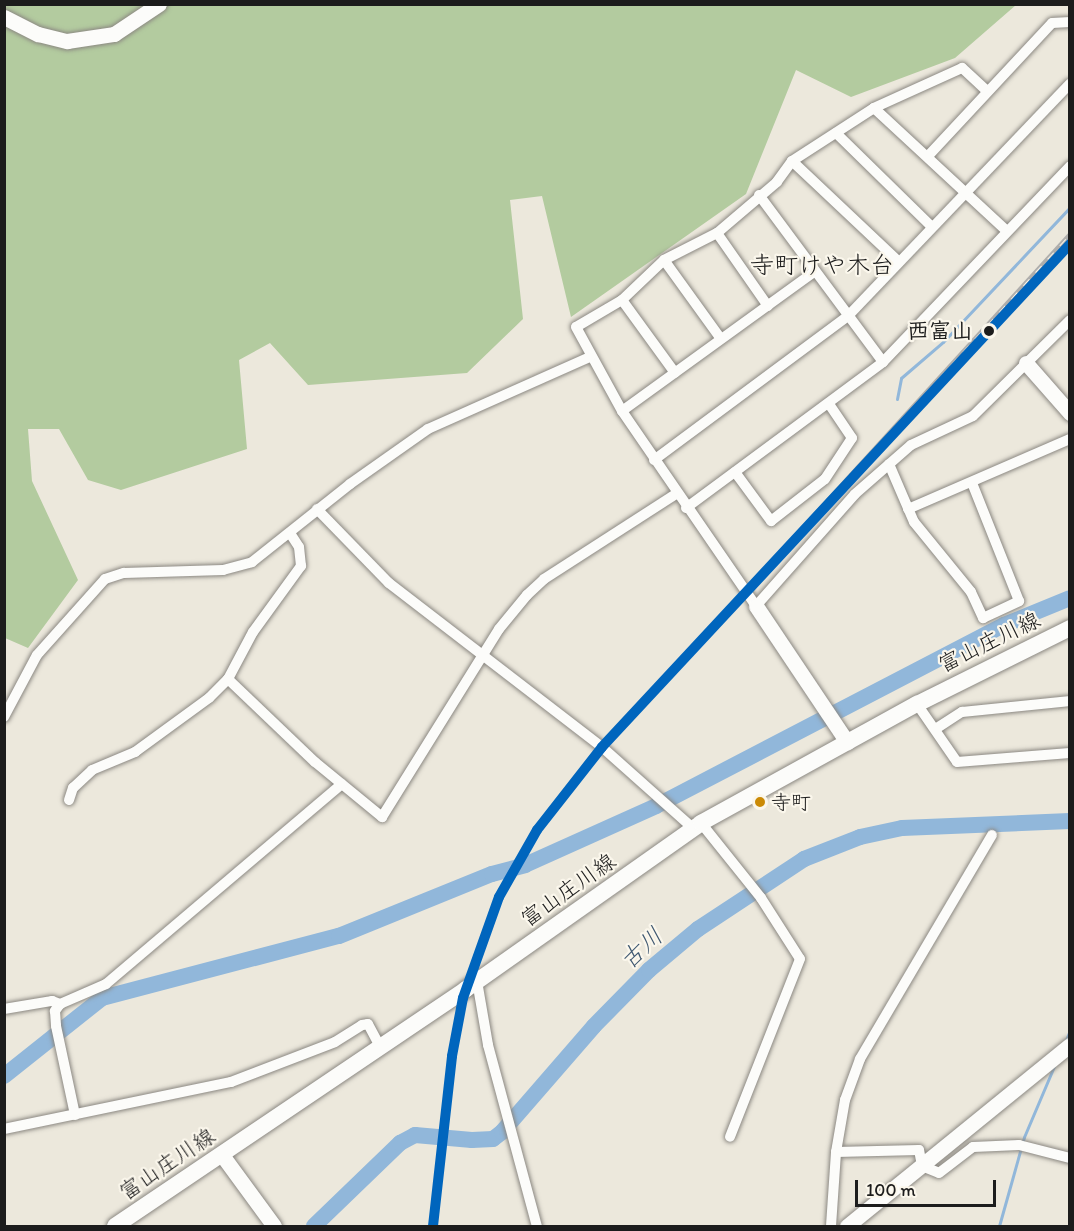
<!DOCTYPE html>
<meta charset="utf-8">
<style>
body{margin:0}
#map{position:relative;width:1074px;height:1231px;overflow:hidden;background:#ece8dc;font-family:Itim,"Klee One",sans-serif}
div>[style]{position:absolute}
.forest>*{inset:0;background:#b3cb9f}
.stream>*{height:3px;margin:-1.5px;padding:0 1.5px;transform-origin:1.5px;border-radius:1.5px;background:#91b7da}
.river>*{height:16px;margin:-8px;padding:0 8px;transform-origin:8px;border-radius:8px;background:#91b7da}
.roads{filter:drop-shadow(0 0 2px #8b8882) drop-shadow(0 0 2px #8b8882)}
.street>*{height:10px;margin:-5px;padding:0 5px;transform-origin:5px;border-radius:5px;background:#fcfcfa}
.secondary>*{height:15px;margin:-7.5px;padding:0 7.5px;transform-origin:7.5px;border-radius:7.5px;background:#fcfcfa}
.primary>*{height:16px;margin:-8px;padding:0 8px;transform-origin:8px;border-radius:8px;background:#fcfcfa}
.rail>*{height:5px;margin-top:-2.5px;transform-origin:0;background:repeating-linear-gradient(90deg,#fbf7ec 0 9px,#afaeac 0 18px);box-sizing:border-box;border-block:2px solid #afaeac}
.rail-1>*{height:10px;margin:-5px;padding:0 5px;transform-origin:5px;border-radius:5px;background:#0065bd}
.dots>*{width:16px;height:16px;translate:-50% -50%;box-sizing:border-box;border:3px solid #fbf7ec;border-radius:50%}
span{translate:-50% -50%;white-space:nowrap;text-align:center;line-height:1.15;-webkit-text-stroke:4.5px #fbf7ec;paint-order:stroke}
.bus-label{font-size:20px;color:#1c1c1c}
.left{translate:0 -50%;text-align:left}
.stop-label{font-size:22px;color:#1c1c1c;font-weight:700}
.right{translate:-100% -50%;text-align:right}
.street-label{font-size:22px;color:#1c1c1c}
.neighbourhood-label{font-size:24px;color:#1c1c1c}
.water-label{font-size:24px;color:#3f5871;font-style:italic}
.frame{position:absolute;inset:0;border:6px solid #1c1c1c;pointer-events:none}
.scale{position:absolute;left:855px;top:1180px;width:141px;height:27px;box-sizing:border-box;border:3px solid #1c1c1c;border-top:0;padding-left:8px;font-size:18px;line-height:21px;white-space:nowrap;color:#1c1c1c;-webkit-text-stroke:4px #fbf7ec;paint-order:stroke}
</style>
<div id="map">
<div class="forest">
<div style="clip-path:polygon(5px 5px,1016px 5px,955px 58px,851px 97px,796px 70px,746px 194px,571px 317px,542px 196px,510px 200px,523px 319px,467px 373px,308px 385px,270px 343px,239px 360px,247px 449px,121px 490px,88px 480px,59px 429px,28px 429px,32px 481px,78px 580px,28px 648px,5px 638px)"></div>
</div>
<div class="stream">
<div style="left:897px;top:399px;width:21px;rotate:-79deg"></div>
<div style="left:901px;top:378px;width:55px;rotate:-40.6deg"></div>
<div style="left:943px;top:342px;width:185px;rotate:-46.7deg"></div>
<div style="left:1065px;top:1042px;width:13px;rotate:-67deg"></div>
<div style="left:999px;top:1226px;width:92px;rotate:-74.3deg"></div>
<div style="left:1024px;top:1137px;width:79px;rotate:-67deg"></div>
</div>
<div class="river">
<div style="left:4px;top:1076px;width:125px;rotate:-38.5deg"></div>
<div style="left:102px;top:998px;width:245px;rotate:-14.7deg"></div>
<div style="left:339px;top:936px;width:165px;rotate:-22.1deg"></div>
<div style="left:492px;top:874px;width:34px;rotate:-15deg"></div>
<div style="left:525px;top:865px;width:144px;rotate:-24.2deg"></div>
<div style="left:656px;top:806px;width:392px;rotate:-27.5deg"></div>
<div style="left:1004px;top:625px;width:71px;rotate:-22.2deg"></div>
<div style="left:314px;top:1226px;width:120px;rotate:-44deg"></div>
<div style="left:400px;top:1143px;width:17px;rotate:-28deg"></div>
<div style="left:415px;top:1135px;width:57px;rotate:5deg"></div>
<div style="left:472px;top:1140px;width:21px;rotate:-3deg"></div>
<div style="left:493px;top:1139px;width:11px;rotate:-38deg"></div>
<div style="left:502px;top:1132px;width:140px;rotate:-49deg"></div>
<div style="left:594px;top:1026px;width:78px;rotate:-45.5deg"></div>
<div style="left:649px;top:970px;width:64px;rotate:-39.9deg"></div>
<div style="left:698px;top:929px;width:127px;rotate:-33.4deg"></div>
<div style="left:804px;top:859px;width:60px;rotate:-21.4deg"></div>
<div style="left:860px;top:837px;width:43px;rotate:-12.1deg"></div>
<div style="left:902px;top:828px;width:168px;rotate:-2.4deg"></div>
</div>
<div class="roads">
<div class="street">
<div style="left:987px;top:91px;width:34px;rotate:-137deg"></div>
<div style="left:962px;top:68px;width:97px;rotate:155.6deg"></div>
<div style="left:874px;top:108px;width:98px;rotate:147.1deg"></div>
<div style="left:792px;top:161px;width:26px;rotate:126deg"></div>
<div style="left:777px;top:182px;width:79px;rotate:139.6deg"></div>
<div style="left:717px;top:233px;width:59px;rotate:153deg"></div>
<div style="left:664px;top:260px;width:58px;rotate:136.4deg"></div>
<div style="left:622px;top:300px;width:53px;rotate:149.6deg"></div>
<div style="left:576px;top:327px;width:96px;rotate:61.3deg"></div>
<div style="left:622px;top:411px;width:237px;rotate:55.5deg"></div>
<div style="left:756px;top:606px;width:149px;rotate:-48.5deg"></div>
<div style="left:855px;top:494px;width:74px;rotate:-41.2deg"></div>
<div style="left:911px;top:445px;width:68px;rotate:-25.1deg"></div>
<div style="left:973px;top:416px;width:136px;rotate:-44.7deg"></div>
<div style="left:874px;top:108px;width:181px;rotate:42.8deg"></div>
<div style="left:836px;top:133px;width:134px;rotate:44.4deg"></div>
<div style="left:928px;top:156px;width:182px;rotate:-47deg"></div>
<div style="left:1052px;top:23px;width:18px;rotate:-3deg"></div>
<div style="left:792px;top:161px;width:147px;rotate:43.3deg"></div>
<div style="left:759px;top:195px;width:208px;rotate:53.4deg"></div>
<div style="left:717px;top:233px;width:89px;rotate:55.1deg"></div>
<div style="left:664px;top:260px;width:97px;rotate:54.2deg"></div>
<div style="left:622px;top:300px;width:90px;rotate:54deg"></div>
<div style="left:622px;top:411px;width:237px;rotate:-35.9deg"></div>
<div style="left:654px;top:460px;width:242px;rotate:-36.6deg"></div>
<div style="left:848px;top:316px;width:321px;rotate:-46.3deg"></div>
<div style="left:889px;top:464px;width:63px;rotate:66.7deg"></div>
<div style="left:914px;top:522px;width:90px;rotate:50.8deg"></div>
<div style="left:971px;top:592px;width:29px;rotate:65deg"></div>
<div style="left:983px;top:618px;width:40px;rotate:-25deg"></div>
<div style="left:1019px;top:601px;width:127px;rotate:-111.7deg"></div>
<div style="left:735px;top:472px;width:61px;rotate:53.7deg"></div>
<div style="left:771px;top:521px;width:68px;rotate:-37.9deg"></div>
<div style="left:825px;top:479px;width:49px;rotate:-56.6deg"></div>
<div style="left:852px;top:438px;width:41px;rotate:-124.1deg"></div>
<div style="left:686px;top:508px;width:245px;rotate:-36.5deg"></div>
<div style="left:883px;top:362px;width:271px;rotate:-46.3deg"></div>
<div style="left:317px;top:509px;width:103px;rotate:45.8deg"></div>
<div style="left:389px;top:583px;width:269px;rotate:37.6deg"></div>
<div style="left:602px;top:747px;width:123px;rotate:41.7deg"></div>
<div style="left:908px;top:509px;width:176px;rotate:-23.4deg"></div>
<div style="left:228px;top:679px;width:120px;rotate:43.7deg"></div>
<div style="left:315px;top:762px;width:87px;rotate:39.4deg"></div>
<div style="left:382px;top:817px;width:221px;rotate:-58.1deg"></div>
<div style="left:499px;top:629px;width:44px;rotate:-50.5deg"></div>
<div style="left:527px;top:595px;width:23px;rotate:-43deg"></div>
<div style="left:544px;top:579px;width:157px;rotate:-32.8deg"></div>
<div style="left:917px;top:704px;width:70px;rotate:55.4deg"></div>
<div style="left:957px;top:762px;width:113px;rotate:-4.6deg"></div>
<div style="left:4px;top:717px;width:70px;rotate:-62deg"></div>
<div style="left:37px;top:655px;width:102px;rotate:-48.2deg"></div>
<div style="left:105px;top:579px;width:20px;rotate:-18deg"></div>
<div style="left:124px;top:573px;width:99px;rotate:-1.7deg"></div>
<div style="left:223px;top:570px;width:30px;rotate:-15deg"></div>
<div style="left:252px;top:562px;width:125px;rotate:-38.5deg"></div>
<div style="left:350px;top:484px;width:95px;rotate:-35.2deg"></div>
<div style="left:428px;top:429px;width:177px;rotate:-24deg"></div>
<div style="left:937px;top:728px;width:30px;rotate:-33deg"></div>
<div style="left:962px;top:712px;width:109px;rotate:-5.8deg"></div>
<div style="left:69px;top:800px;width:13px;rotate:-72deg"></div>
<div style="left:73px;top:788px;width:26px;rotate:-43deg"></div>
<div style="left:92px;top:770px;width:47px;rotate:-22.7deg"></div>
<div style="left:135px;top:752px;width:92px;rotate:-36.1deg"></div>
<div style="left:209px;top:698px;width:27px;rotate:-45deg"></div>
<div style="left:228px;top:679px;width:53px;rotate:-62deg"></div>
<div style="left:253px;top:632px;width:82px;rotate:-54deg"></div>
<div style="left:301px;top:566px;width:19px;rotate:-96deg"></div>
<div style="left:299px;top:547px;width:17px;rotate:-123deg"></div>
<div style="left:701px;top:823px;width:96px;rotate:51.3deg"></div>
<div style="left:761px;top:898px;width:72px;rotate:57.4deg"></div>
<div style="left:800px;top:959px;width:191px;rotate:111.5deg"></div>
<div style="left:477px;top:981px;width:65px;rotate:80.2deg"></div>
<div style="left:488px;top:1045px;width:188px;rotate:74.9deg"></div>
<div style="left:60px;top:1004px;width:9px;rotate:126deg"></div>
<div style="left:55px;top:1011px;width:15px;rotate:86deg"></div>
<div style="left:56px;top:1026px;width:91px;rotate:77.9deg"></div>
<div style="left:4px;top:1009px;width:49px;rotate:-9.5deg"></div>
<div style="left:52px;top:1001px;width:9px;rotate:21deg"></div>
<div style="left:60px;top:1004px;width:50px;rotate:-23.5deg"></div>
<div style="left:106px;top:984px;width:309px;rotate:-40.3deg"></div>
<div style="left:4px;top:1129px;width:232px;rotate:-11.7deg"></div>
<div style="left:231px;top:1082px;width:111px;rotate:-21deg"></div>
<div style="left:335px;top:1042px;width:32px;rotate:-32deg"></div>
<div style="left:362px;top:1025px;width:6px;rotate:-9deg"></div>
<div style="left:368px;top:1024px;width:26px;rotate:62deg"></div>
<div style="left:836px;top:1152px;width:83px;rotate:-1.4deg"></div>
<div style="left:919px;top:1150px;width:16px;rotate:79deg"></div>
<div style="left:922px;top:1166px;width:18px;rotate:22deg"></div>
<div style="left:939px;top:1173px;width:43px;rotate:-37.4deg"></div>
<div style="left:973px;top:1147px;width:46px;rotate:-2.5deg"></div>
<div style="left:1019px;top:1145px;width:53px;rotate:14.3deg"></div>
<div style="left:831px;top:1226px;width:74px;rotate:-86.1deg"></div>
<div style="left:836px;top:1152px;width:53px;rotate:-80.2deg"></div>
<div style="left:845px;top:1100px;width:44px;rotate:-69.9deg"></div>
<div style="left:860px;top:1059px;width:260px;rotate:-59.5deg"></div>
</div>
<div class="secondary">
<div style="left:4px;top:17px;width:38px;rotate:27deg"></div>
<div style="left:38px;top:34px;width:30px;rotate:14deg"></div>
<div style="left:67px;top:41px;width:48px;rotate:-8.5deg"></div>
<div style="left:114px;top:34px;width:54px;rotate:-33.7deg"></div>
<div style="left:1026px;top:363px;width:67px;rotate:48.7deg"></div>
<div style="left:756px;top:606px;width:164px;rotate:56.2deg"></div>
<div style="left:222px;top:1155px;width:88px;rotate:53.8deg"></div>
<div style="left:847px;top:1226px;width:287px;rotate:-39.1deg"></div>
</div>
<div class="primary">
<div style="left:115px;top:1226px;width:424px;rotate:-34deg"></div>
<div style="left:466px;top:989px;width:288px;rotate:-35.2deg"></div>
<div style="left:701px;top:823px;width:247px;rotate:-28.9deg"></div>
<div style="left:917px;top:704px;width:171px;rotate:-26.4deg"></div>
</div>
</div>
<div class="rail">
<div style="left:769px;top:565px;width:447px;rotate:-47.7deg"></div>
</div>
<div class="rail-1">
<div style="left:433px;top:1226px;width:171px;rotate:-83.6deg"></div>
<div style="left:452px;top:1056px;width:59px;rotate:-79.3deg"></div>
<div style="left:463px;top:998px;width:107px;rotate:-70.4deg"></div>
<div style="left:499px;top:897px;width:77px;rotate:-60.4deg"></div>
<div style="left:537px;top:830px;width:105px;rotate:-51.9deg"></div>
<div style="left:602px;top:747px;width:687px;rotate:-47.06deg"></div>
</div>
<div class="dots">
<div style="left:989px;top:331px;background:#1c1c1c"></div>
<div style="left:760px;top:802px;background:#cb8a06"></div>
</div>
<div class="bus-label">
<span class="left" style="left:771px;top:802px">寺町</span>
</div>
<div class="stop-label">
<span class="right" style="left:973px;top:331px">西富山</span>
</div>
<div class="street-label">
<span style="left:989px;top:642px;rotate:-26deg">富山庄川線</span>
<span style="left:568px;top:890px;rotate:-35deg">富山庄川線</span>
<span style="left:167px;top:1164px;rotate:-34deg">富山庄川線</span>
</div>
<div class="neighbourhood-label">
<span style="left:822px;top:265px">寺町けや木台</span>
</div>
<div class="water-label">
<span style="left:641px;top:948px;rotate:-42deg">古川</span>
</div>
<div class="frame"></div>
<div class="scale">100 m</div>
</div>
